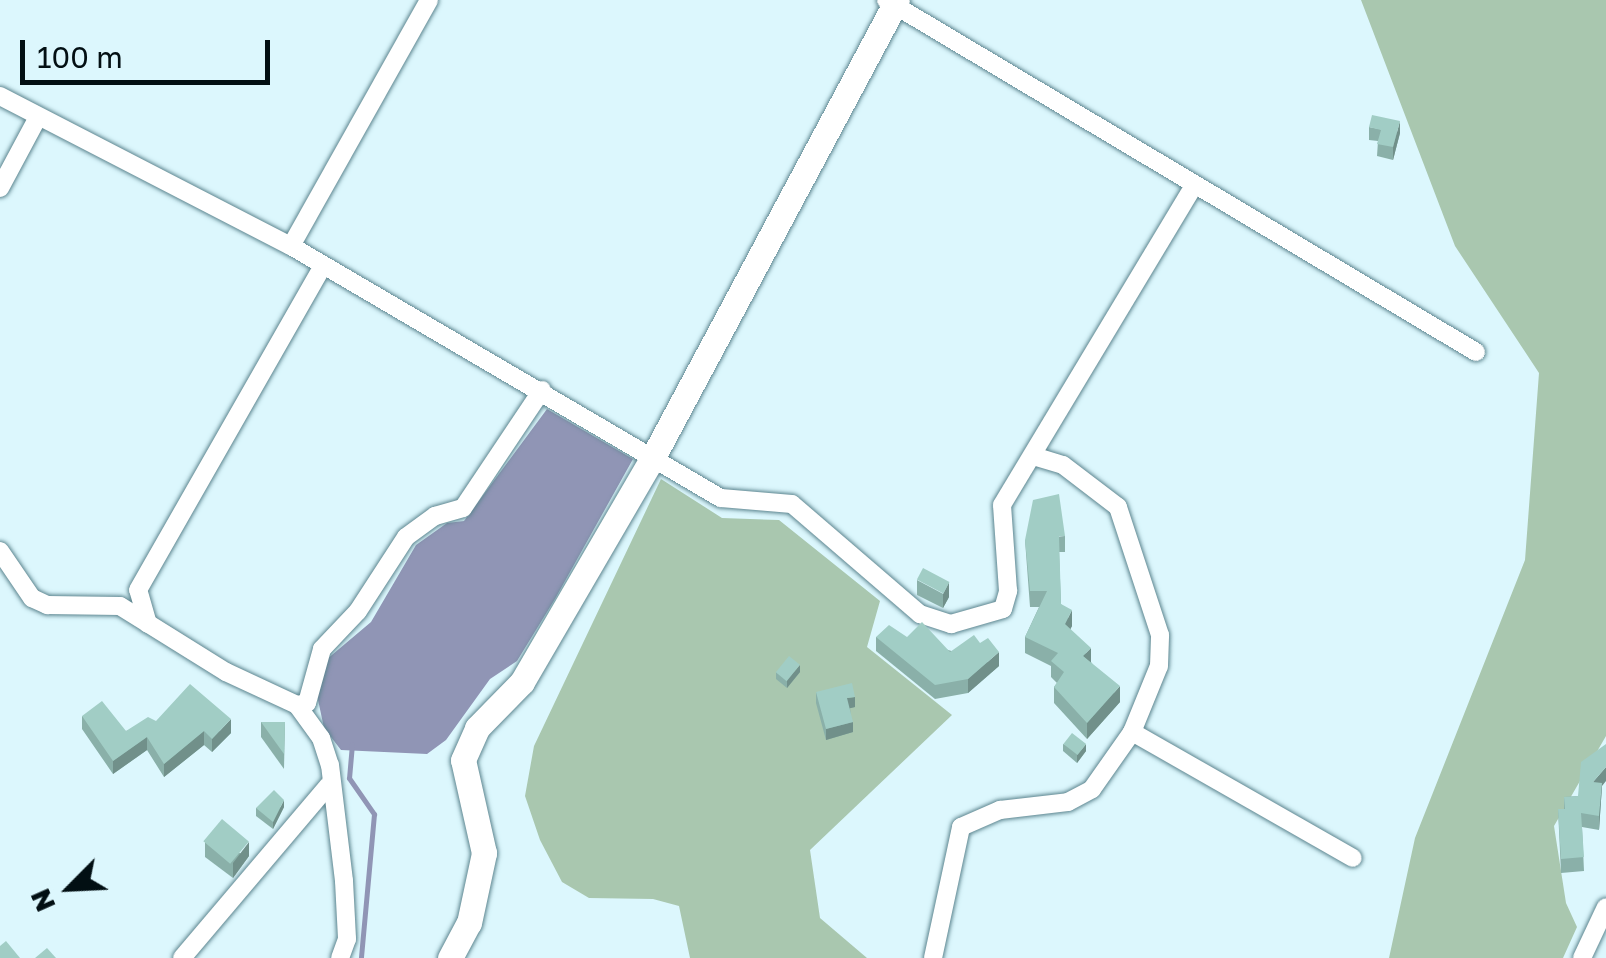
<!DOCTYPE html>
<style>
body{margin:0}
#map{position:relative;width:1606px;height:958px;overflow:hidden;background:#dcf7fd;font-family:"Golos Text",sans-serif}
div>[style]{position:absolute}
.forest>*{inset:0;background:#a9c7af}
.water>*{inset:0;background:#9095b5}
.stream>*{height:5px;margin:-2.5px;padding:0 2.5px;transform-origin:2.5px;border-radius:2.5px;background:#9095b5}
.roads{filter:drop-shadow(0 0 2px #5c858f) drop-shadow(0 0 2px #5c858f)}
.street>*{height:18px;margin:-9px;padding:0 9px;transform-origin:9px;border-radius:9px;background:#fff}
.secondary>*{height:25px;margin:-12.5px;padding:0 12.5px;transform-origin:12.5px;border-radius:12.5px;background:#fff}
.wall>*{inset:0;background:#8ab0a9}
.shaded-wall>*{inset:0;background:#71908a}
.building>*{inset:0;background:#a1cdc5;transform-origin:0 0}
span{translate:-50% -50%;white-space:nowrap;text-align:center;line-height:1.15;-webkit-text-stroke:10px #dcf7fd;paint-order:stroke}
.north{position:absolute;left:20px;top:838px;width:100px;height:100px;-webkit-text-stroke:8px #dcf7fd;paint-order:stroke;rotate:246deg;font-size:28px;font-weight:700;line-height:40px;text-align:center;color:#020f13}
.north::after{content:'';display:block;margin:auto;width:35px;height:45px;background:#020f13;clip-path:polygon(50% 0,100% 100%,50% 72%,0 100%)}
.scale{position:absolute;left:20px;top:40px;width:250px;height:45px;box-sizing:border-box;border:5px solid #020f13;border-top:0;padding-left:12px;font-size:30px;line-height:35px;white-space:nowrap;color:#020f13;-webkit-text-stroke:8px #dcf7fd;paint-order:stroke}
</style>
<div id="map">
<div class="forest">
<div style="clip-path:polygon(1361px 0,1606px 0,1606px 736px,1554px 826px,1566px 903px,1577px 927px,1563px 958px,1389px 958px,1415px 838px,1525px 560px,1539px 373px,1455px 246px)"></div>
<div style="clip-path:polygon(661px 479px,722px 518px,779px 520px,880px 601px,867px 647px,952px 715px,810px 850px,820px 918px,867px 958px,690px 958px,679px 906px,653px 899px,589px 898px,562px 882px,540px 840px,525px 796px,534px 746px)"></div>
</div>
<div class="water">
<div style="clip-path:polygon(547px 409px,633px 459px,555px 599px,517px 661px,490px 679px,446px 740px,427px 754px,341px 750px,324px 728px,317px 695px,320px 665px,371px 622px,416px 545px,447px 523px,464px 521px)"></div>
</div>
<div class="stream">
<div style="left:352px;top:744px;width:34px;rotate:95deg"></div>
<div style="left:349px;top:778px;width:44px;rotate:55.2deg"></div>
<div style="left:374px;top:814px;width:145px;rotate:95.2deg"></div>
</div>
<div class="roads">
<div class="street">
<div style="left:886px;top:0;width:687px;rotate:30.82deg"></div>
<div style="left:0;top:96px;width:327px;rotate:27.3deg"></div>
<div style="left:291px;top:246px;width:498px;rotate:30.4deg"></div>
<div style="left:721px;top:498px;width:71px;rotate:4.8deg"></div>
<div style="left:792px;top:504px;width:169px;rotate:40.7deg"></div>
<div style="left:920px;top:614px;width:33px;rotate:18deg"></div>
<div style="left:951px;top:624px;width:54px;rotate:-16.1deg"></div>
<div style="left:1003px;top:609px;width:19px;rotate:-74deg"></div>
<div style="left:1008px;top:591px;width:86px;rotate:-94deg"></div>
<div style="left:1002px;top:505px;width:373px;rotate:-59deg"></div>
<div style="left:0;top:188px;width:81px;rotate:-61.8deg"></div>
<div style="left:291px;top:246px;width:282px;rotate:-60.7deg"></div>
<div style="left:0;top:551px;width:57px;rotate:55.8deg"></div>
<div style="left:32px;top:598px;width:17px;rotate:25deg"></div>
<div style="left:47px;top:605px;width:73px;rotate:0.8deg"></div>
<div style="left:120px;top:606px;width:125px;rotate:31.9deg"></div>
<div style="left:226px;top:672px;width:78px;rotate:24.9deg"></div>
<div style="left:297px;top:705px;width:41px;rotate:54deg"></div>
<div style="left:321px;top:738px;width:28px;rotate:72deg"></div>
<div style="left:330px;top:765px;width:117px;rotate:83.1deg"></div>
<div style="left:344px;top:881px;width:58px;rotate:87deg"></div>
<div style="left:347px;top:939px;width:20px;rotate:110deg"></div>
<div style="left:148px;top:624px;width:35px;rotate:-106deg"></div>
<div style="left:138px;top:590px;width:372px;rotate:-60.3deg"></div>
<div style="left:297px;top:705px;width:10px;rotate:-11deg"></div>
<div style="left:307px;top:703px;width:56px;rotate:-74.5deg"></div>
<div style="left:322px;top:649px;width:52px;rotate:-46.5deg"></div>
<div style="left:358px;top:611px;width:88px;rotate:-57deg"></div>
<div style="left:406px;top:537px;width:36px;rotate:-36deg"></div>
<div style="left:435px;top:516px;width:29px;rotate:-16deg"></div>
<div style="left:463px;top:508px;width:142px;rotate:-56.2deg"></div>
<div style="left:1132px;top:732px;width:254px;rotate:29.7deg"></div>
<div style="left:182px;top:958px;width:226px;rotate:-49.7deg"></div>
<div style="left:933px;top:958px;width:134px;rotate:-77.9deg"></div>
<div style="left:961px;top:827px;width:43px;rotate:-23.6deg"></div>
<div style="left:1000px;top:810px;width:68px;rotate:-6.7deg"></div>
<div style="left:1068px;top:802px;width:27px;rotate:-28deg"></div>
<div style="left:1092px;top:789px;width:70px;rotate:-54.9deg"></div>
<div style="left:1132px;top:732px;width:71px;rotate:-67.8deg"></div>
<div style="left:1159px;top:666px;width:31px;rotate:-88deg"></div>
<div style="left:1160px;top:635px;width:135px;rotate:-108.2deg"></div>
<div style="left:1118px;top:507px;width:69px;rotate:-142.6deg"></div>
<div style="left:1063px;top:465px;width:28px;rotate:-163deg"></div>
<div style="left:1582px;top:958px;width:56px;rotate:-64.8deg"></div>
</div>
<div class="secondary">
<div style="left:450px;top:958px;width:40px;rotate:-62deg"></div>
<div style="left:469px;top:923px;width:72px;rotate:-77.9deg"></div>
<div style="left:484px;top:853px;width:95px;rotate:-102.7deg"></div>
<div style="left:463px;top:760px;width:35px;rotate:-66deg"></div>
<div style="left:477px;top:728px;width:64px;rotate:-45.6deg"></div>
<div style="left:522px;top:682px;width:258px;rotate:-59.8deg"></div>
<div style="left:652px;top:459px;width:520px;rotate:-61.91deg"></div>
</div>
</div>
<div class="wall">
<div style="clip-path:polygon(1369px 127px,1400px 133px,1393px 160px,1377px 156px,1378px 141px,1369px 140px)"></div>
<div style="clip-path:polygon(1065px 536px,1065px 552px,1059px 552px,1061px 604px,1072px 626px,1070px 629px,1091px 662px,1120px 702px,1087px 739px,1054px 703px,1054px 687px,1057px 683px,1051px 677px,1051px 666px,1025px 653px,1025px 637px,1039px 607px,1030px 607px,1025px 540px)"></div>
<div style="clip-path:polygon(917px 580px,949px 597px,943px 608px,917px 595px)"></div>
<div style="clip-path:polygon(876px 637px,907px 637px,999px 666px,968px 693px,935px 699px,876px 651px)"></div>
<div style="clip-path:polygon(776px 672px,800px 672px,787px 688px,776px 679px)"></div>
<div style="clip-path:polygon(816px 692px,855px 707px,850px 708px,853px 732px,826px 740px,816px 703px)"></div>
<div style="clip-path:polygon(82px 716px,126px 731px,156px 721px,231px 733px,212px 752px,204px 745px,164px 777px,147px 750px,113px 774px,82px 729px)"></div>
<div style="clip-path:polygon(261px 722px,285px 722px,284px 769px,261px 737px)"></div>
<div style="clip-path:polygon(1063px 744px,1086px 751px,1077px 763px,1063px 751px)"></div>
<div style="clip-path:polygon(1602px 786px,1599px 830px,1582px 827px,1584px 871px,1561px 873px,1558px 809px,1564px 809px,1564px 797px,1578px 796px)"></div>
<div style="clip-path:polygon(284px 807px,273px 829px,256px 816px,256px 808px)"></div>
<div style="clip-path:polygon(205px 842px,249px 856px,233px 878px,205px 857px)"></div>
</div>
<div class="shaded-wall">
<div style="clip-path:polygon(1400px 121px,1400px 133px,1393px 160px,1393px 147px)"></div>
<div style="clip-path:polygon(949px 582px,949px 597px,943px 608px,943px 594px)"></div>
<div style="clip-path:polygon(1072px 610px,1072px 626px,1065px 640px,1065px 624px)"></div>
<div style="clip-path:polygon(1091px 648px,1091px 664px,1083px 656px)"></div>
<div style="clip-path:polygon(999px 652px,999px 666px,968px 693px,968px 679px)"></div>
<div style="clip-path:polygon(800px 665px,800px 672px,787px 688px,787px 680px)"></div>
<div style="clip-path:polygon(1120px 686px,1120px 702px,1087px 739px,1087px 723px)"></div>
<div style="clip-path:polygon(855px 697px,855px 707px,847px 709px,847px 698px)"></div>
<div style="clip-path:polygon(231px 719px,231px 733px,212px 752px,212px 739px)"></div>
<div style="clip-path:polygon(853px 722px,853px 732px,826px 740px,826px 729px)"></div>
<div style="clip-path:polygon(204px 731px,204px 745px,164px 777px,164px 764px)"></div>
<div style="clip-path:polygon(147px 737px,147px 750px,113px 774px,113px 761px)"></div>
<div style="clip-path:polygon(1086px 744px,1086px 751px,1077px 763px,1077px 755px)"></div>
<div style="clip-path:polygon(1606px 767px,1606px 781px,1602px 786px,1599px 830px,1599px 816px,1593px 782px)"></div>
<div style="clip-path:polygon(284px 800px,284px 807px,273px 829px,273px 822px)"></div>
<div style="clip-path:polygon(249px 842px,249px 856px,233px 878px,233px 863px)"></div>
</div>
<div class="building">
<div style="clip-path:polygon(1372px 115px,1400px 121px,1393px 147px,1377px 144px,1381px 130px,1369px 127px)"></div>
<div style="clip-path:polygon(1059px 494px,1065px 536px,1059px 536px,1061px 604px,1072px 610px,1065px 624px,1091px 648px,1083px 656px,1120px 686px,1087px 723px,1054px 687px,1064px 672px,1051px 661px,1058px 653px,1025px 637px,1047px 591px,1030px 591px,1025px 540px,1033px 500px)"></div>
<div style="left:923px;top:568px;width:30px;height:13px;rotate:28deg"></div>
<div style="clip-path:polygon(922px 622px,950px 652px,974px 635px,980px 643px,988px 638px,999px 652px,968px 679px,935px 685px,876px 637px,889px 625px,907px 637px)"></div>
<div style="left:789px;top:656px;width:14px;height:21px;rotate:39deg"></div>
<div style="clip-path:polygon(852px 683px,855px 697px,847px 698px,853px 722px,826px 729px,816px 692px)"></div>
<div style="clip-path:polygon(190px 684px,231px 719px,212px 739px,204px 731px,164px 764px,147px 737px,113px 761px,82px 716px,102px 701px,126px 731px,148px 717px,156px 721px)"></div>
<div style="clip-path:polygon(261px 722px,285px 722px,284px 754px)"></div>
<div style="left:1072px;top:733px;width:18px;height:14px;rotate:38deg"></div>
<div style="clip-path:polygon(1606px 744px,1606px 767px,1593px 782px,1602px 783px,1599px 816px,1581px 813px,1584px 857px,1561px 859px,1558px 809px,1565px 809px,1564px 797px,1578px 796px,1581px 762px)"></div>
<div style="clip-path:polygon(274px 790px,284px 800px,273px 822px,256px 808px)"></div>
<div style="left:222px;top:819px;width:35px;height:29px;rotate:40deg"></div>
<div style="clip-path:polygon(6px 941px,20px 958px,0 958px,0 946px)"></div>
<div style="clip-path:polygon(47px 948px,56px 958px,35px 958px)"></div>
</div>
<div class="north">N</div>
<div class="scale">100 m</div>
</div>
